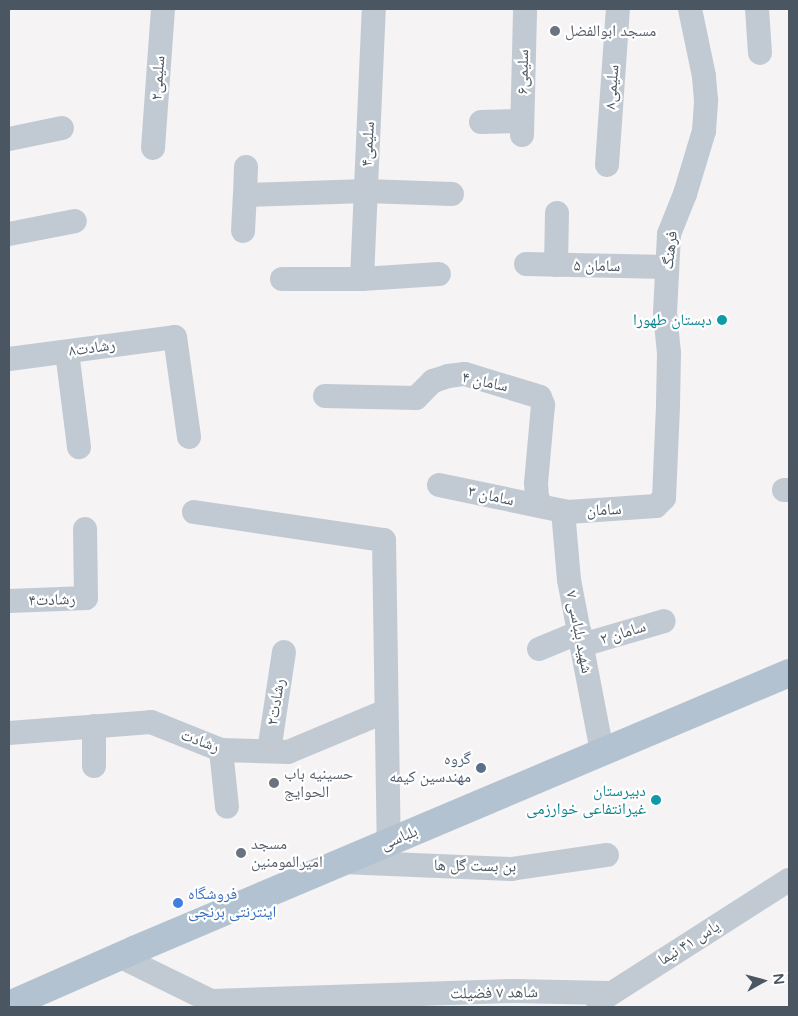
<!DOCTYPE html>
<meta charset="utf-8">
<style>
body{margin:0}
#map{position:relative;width:798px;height:1016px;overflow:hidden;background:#f5f3f3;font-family:"Varela Round","Noto Naskh Arabic",sans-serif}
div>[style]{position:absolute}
.minor>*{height:24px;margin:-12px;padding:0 12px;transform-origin:12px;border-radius:12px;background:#c1cad2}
.major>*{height:28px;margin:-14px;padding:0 14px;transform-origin:14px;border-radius:14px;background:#b3c2d1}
.dots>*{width:14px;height:14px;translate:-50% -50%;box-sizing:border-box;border:2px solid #fff;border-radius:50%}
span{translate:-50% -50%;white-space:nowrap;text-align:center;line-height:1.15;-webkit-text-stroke:4.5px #fff;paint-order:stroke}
.worship-label{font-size:16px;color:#5b616d}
.left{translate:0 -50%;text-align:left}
.street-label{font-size:16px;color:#4a5661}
.culture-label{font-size:16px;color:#0d838f}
.right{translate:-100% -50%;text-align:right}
.service-label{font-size:16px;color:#4e5e75}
.shop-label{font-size:16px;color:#366cbe}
.frame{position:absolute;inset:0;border:10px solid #4a5661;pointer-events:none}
.north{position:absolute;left:738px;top:956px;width:50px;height:50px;-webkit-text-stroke:4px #fff;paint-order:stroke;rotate:83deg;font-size:14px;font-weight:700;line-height:20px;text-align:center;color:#4a5661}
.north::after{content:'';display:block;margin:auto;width:18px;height:22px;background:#4a5661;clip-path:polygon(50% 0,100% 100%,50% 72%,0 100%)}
</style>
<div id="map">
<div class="minor">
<div style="left:757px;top:9px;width:44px;rotate:86.1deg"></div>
<div style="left:481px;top:122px;width:41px;rotate:-1.4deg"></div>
<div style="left:522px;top:135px;width:126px;rotate:-88.6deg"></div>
<div style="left:9px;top:139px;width:54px;rotate:-11.7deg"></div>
<div style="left:153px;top:148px;width:139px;rotate:-85.9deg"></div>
<div style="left:607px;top:165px;width:156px;rotate:-86deg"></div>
<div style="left:246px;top:167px;width:28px;rotate:92deg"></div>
<div style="left:245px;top:195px;width:121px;rotate:-1.9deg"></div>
<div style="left:366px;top:191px;width:86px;rotate:2deg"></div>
<div style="left:243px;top:231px;width:36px;rotate:-87deg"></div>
<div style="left:9px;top:234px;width:67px;rotate:-11.1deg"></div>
<div style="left:526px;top:264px;width:141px;rotate:1.2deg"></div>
<div style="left:556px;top:265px;width:52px;rotate:-88.9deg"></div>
<div style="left:282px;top:279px;width:80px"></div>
<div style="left:362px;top:279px;width:77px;rotate:-3.7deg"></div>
<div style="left:362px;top:279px;width:270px;rotate:-87.5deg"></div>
<div style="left:67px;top:352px;width:96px;rotate:82.8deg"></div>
<div style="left:9px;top:359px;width:167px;rotate:-7.5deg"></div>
<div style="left:175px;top:337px;width:101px;rotate:82deg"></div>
<div style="left:325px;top:396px;width:91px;rotate:1.3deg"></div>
<div style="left:416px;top:398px;width:24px;rotate:-45deg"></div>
<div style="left:433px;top:381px;width:16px;rotate:-18deg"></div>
<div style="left:448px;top:376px;width:17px;rotate:-7deg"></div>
<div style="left:465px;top:374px;width:78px;rotate:17deg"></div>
<div style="left:540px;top:397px;width:9px;rotate:69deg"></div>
<div style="left:543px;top:405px;width:78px;rotate:95.1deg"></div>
<div style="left:536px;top:483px;width:15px;rotate:86deg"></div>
<div style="left:537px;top:498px;width:9px;rotate:58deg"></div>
<div style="left:439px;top:485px;width:132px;rotate:11.8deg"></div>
<div style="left:568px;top:512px;width:88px;rotate:-3.9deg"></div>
<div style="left:656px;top:506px;width:11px;rotate:-45deg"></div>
<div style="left:664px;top:498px;width:93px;rotate:-87.5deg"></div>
<div style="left:668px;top:405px;width:52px;rotate:-88.9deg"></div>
<div style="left:669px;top:353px;width:40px;rotate:-95.7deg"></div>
<div style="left:665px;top:313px;width:79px;rotate:-87.1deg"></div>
<div style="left:669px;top:234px;width:43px;rotate:-68.2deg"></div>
<div style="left:685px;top:194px;width:66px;rotate:-73.2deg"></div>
<div style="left:704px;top:131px;width:31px;rotate:-86deg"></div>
<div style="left:706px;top:100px;width:24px;rotate:-95deg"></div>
<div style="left:704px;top:76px;width:68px;rotate:-101.8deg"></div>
<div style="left:784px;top:490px;width:5px"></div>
<div style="left:563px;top:511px;width:69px;rotate:85deg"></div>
<div style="left:569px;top:580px;width:175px;rotate:79.1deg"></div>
<div style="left:194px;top:512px;width:192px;rotate:8.4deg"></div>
<div style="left:384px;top:540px;width:302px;rotate:89.1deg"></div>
<div style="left:9px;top:601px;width:77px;rotate:-2.2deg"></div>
<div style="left:86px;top:598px;width:69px;rotate:-90.8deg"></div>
<div style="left:582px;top:645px;width:85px;rotate:-16.3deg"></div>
<div style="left:539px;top:649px;width:44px;rotate:-22.5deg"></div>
<div style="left:94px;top:726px;width:40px;rotate:90deg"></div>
<div style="left:9px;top:733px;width:142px;rotate:-4.4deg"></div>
<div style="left:151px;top:722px;width:75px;rotate:21.8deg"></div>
<div style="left:221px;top:750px;width:67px;rotate:1.7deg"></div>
<div style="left:288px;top:752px;width:106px;rotate:-22.7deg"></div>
<div style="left:221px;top:750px;width:57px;rotate:84deg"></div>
<div style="left:269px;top:751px;width:100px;rotate:-81.4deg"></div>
<div style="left:342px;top:862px;width:169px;rotate:2.4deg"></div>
<div style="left:511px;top:869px;width:97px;rotate:-8.3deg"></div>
<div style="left:119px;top:956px;width:102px;rotate:26.1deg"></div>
<div style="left:211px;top:1001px;width:303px;rotate:-1.9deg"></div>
<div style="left:514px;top:991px;width:95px;rotate:1.2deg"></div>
<div style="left:598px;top:1002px;width:227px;rotate:-32.6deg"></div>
</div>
<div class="major">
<div style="left:9px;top:1005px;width:137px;rotate:-23.7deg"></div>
<div style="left:134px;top:950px;width:711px;rotate:-22.92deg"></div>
</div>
<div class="dots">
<div style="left:555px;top:31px;background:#6b7280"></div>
<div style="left:722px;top:320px;background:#0f9aa8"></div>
<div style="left:481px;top:768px;background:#5c6f8a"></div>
<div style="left:274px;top:783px;background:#6b7280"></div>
<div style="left:656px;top:800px;background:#0f9aa8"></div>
<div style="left:241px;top:853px;background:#6b7280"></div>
<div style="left:178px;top:903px;background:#3f7fe0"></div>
</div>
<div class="worship-label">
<span class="left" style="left:565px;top:31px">مسجد ابوالفضل</span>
<span class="left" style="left:284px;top:783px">حسینیه باب<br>الحوایج</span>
<span class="left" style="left:251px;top:853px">مسجد<br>امیرالمومنین</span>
</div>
<div class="street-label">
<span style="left:523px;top:72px;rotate:-89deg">سلیمی۶</span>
<span style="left:158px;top:78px;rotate:-86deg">سلیمی۲</span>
<span style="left:612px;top:87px;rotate:-86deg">سلیمی۸</span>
<span style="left:368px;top:144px;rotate:-87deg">سلیمی۴</span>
<span style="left:670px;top:250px;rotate:-83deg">فرهنگ</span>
<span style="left:597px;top:266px;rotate:1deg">سامان ۵</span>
<span style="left:92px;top:348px;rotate:-8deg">رشادت۸</span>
<span style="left:485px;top:382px;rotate:12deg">سامان ۴</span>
<span style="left:491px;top:496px;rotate:12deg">سامان ۳</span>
<span style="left:604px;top:510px;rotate:-3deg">سامان</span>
<span style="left:52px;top:600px;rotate:-2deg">رشادت۴</span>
<span style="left:579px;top:632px;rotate:79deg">شهید بلباسی ۷</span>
<span style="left:623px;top:633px;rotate:-17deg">سامان ۲</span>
<span style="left:276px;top:702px;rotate:-81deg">رشادت۲</span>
<span style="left:200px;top:741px;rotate:20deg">رشادت</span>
<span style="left:399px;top:838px;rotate:-23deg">بلباسی</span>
<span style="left:475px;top:866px;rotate:1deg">بن بست گل ها</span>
<span style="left:689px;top:943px;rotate:-32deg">یاس ۴۱ نیما</span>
<span style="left:494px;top:993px;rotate:-1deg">شاهد ۷ فضیلت</span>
</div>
<div class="culture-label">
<span class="right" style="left:712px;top:320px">دبستان طهورا</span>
<span class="right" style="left:646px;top:800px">دبیرستان<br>غیرانتفاعی خوارزمی</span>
</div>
<div class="service-label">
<span class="right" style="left:471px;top:768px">گروه<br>مهندسین کیمه</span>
</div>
<div class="shop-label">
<span class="left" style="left:188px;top:903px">فروشگاه<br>اینترنتی برنجی</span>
</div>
<div class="frame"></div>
<div class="north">N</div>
</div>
